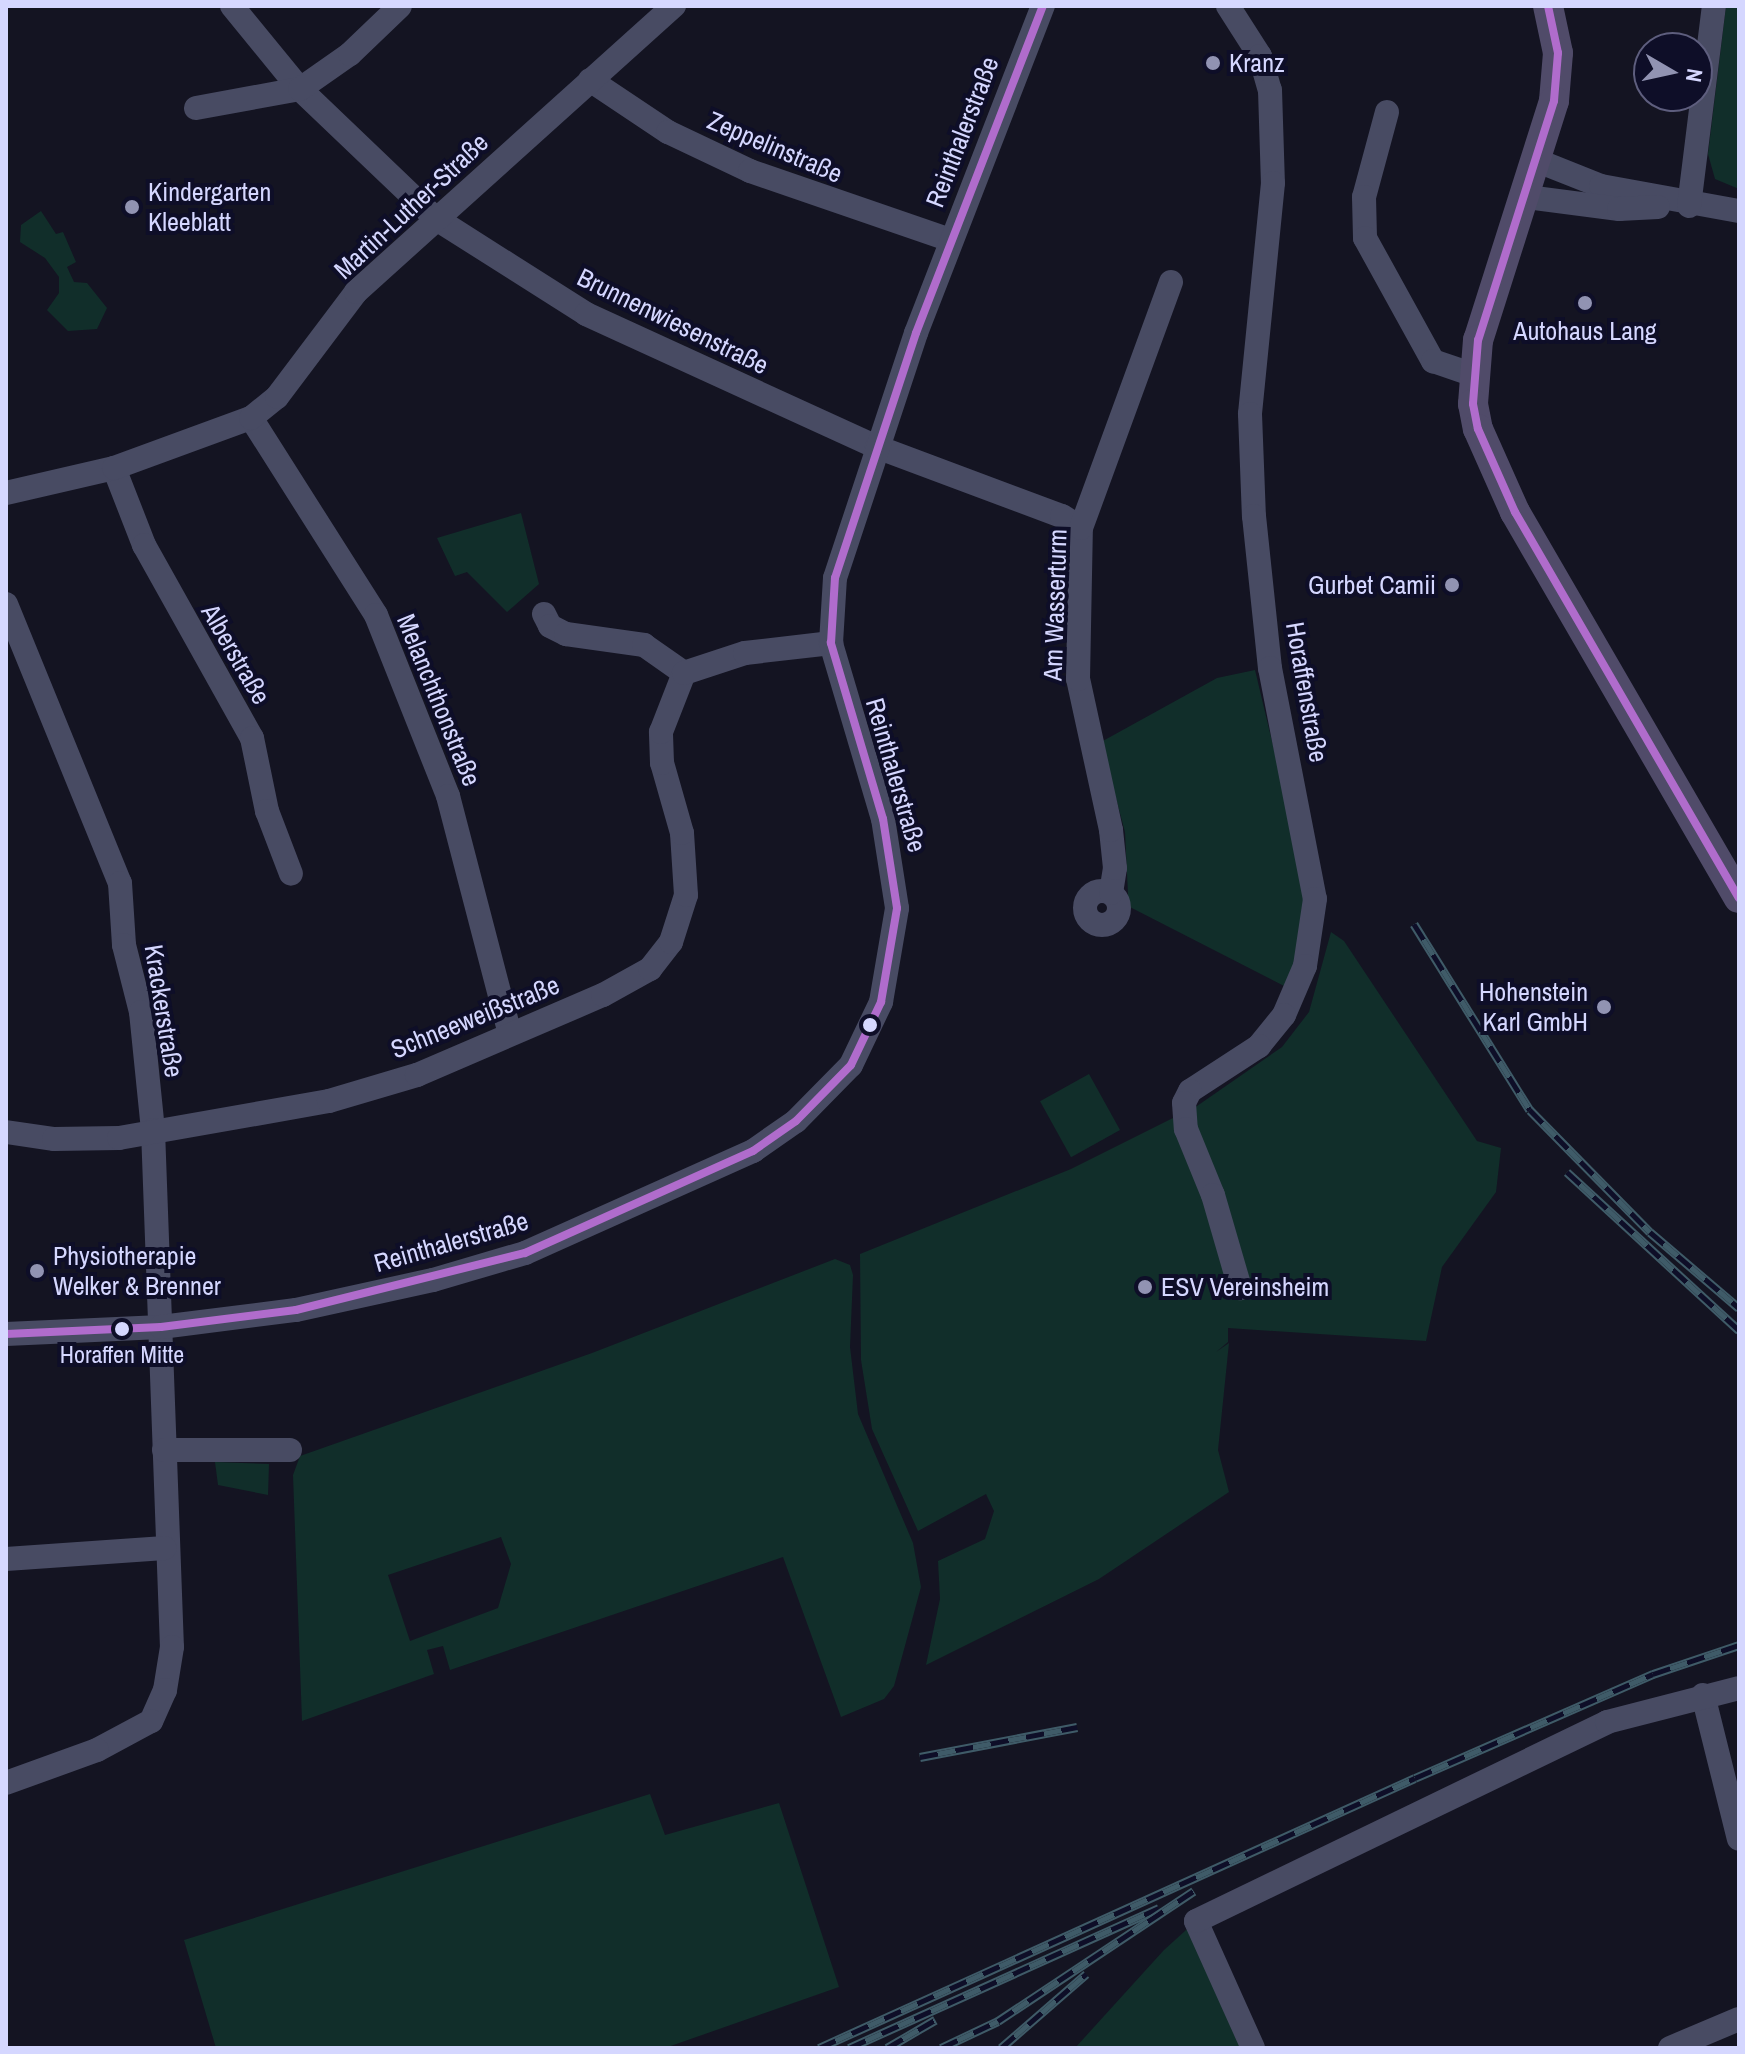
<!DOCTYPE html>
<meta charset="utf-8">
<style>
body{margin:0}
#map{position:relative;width:1745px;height:2054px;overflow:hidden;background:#141422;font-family:"Archivo Narrow",sans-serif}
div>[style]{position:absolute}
.green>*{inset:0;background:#112e2a;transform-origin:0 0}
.minor>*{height:24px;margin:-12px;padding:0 12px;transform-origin:12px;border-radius:12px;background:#484b63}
.minor>.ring{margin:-12px;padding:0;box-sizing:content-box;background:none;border:24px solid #484b63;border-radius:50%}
.major>*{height:30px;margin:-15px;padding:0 15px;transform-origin:15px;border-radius:15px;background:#504b69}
.rail>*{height:9px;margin-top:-4.5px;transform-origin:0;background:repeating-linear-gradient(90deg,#0e0e28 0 18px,#3f5b68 0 36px);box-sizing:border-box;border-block:2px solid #3f5b68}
.bus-1>*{height:8px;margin:-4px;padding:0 4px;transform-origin:4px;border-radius:4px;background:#b06ccc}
.dots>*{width:22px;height:22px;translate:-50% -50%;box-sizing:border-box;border:4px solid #0e0e28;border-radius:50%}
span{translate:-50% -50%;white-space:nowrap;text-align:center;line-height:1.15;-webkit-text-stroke:8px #0e0e28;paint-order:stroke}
.bus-label{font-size:24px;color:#d5d7ff}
.poi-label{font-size:26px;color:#d5d7ff}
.left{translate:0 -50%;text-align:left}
.right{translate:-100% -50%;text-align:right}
.street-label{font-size:26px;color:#d5d7ff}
.frame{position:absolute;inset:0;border:8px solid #d5d7ff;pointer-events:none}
.north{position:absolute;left:1633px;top:32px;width:80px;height:80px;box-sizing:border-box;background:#0e0e28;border:2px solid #5e5e7e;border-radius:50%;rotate:99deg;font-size:22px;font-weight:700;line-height:32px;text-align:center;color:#d5d7ff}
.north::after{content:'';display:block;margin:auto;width:28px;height:36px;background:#9193b2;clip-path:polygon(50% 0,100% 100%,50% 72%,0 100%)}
</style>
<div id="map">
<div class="green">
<div style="clip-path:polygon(1726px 6px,1739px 6px,1739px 189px,1715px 179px,1708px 154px)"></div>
<div style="clip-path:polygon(41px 211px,56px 234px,63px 232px,76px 262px,67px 267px,74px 282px,87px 283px,107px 308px,97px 329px,68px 331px,47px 310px,59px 293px,59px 277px,45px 258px,20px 242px,21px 225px)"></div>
<div style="clip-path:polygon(521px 513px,539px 584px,507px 612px,467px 572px,455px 576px,437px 538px)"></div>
<div style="clip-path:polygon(1255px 670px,1308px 892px,1290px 989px,1124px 904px,1128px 894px,1125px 832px,1101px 742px,1217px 678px)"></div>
<div style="clip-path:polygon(1331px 932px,1344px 941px,1477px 1141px,1501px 1148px,1496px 1192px,1442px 1267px,1426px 1341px,1228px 1328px,1228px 1342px,1216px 1352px,1229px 1343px,1218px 1450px,1229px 1492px,1099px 1579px,926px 1665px,940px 1599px,938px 1561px,985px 1539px,994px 1511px,986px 1494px,918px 1531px,872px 1429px,861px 1360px,860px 1254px,1071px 1169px,1197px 1106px,1282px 1047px,1309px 1012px)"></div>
<div style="left:1089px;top:1074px;width:64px;height:56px;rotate:61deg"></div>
<div style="clip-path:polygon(evenodd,835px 1259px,850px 1265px,853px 1275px,850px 1347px,858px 1414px,913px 1543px,921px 1587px,894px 1686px,884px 1699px,841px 1717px,783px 1557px,450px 1670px,443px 1646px,427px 1650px,434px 1674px,302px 1721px,293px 1475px,300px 1456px,592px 1353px,835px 1259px,501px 1537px,511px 1564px,498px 1608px,410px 1641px,388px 1575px,501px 1537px)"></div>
<div style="clip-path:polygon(215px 1462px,269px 1464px,268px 1495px,218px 1485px)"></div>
<div style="clip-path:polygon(650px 1794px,665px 1835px,779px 1803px,839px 1987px,665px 2048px,216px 2048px,184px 1940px)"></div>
<div style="clip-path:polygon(1196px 1921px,1252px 2048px,1075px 2048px,1164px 1950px)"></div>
</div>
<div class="minor">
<div style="left:232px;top:6px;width:107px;rotate:50.7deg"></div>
<div style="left:300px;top:89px;width:187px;rotate:43.7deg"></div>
<div style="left:435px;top:218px;width:179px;rotate:32.4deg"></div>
<div style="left:586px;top:314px;width:320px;rotate:24.6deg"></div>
<div style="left:877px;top:447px;width:197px;rotate:20.5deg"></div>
<div style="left:1062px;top:516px;width:22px;rotate:32deg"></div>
<div style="left:1228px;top:6px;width:59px;rotate:57.4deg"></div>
<div style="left:1260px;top:56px;width:35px;rotate:74deg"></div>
<div style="left:1270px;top:90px;width:93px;rotate:88.2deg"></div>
<div style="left:1273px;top:183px;width:232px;rotate:95.7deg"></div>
<div style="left:1250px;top:414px;width:102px;rotate:87.8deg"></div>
<div style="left:1254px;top:516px;width:153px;rotate:84deg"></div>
<div style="left:1270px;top:668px;width:235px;rotate:79deg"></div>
<div style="left:1315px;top:899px;width:68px;rotate:98.5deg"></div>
<div style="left:1305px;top:966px;width:53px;rotate:113.2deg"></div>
<div style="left:1284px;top:1015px;width:40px;rotate:129deg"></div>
<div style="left:1259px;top:1046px;width:82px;rotate:146.9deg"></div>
<div style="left:1190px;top:1091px;width:13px;rotate:117deg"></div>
<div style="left:1184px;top:1103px;width:26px;rotate:86deg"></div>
<div style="left:1186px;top:1129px;width:71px;rotate:67.8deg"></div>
<div style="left:1213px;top:1195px;width:97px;rotate:73.8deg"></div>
<div style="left:590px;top:80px;width:94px;rotate:33.7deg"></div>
<div style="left:668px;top:132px;width:91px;rotate:25.4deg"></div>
<div style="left:750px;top:171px;width:212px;rotate:19deg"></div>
<div style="left:196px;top:108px;width:106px;rotate:-10.4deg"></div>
<div style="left:300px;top:89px;width:61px;rotate:-35deg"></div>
<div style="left:350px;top:54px;width:69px;rotate:-43.8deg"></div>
<div style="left:1387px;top:112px;width:88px;rotate:105.1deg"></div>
<div style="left:1364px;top:197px;width:41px;rotate:88.6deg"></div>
<div style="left:1365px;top:238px;width:141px;rotate:61.1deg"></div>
<div style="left:1433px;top:361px;width:43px;rotate:18.9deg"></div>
<div style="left:1538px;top:161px;width:68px;rotate:21.6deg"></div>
<div style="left:1601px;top:186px;width:140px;rotate:10.3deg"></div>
<div style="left:1527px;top:197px;width:93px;rotate:7.4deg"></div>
<div style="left:1619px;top:209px;width:39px;rotate:-3deg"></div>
<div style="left:1689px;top:206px;width:202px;rotate:-82.9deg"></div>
<div style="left:251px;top:418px;width:233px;rotate:57.6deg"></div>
<div style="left:376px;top:615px;width:195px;rotate:68.3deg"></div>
<div style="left:448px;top:796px;width:243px;rotate:75.4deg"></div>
<div style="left:114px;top:468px;width:83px;rotate:68.7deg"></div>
<div style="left:144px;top:545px;width:221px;rotate:60.8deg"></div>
<div style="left:252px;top:738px;width:75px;rotate:78.4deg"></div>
<div style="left:267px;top:811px;width:67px;rotate:69.1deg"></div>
<div style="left:6px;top:493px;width:111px;rotate:-13deg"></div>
<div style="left:114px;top:468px;width:146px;rotate:-20.1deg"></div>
<div style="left:251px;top:418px;width:33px;rotate:-39deg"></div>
<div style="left:277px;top:397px;width:131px;rotate:-53deg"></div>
<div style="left:356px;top:292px;width:428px;rotate:-42deg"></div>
<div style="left:6px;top:604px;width:301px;rotate:67.8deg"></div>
<div style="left:120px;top:883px;width:62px;rotate:86.3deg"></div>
<div style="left:124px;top:945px;width:69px;rotate:75.8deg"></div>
<div style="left:141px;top:1012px;width:119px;rotate:84.2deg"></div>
<div style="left:153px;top:1130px;width:517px;rotate:87.9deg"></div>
<div style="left:172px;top:1647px;width:44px;rotate:99.2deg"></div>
<div style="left:165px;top:1690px;width:34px;rotate:114deg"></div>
<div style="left:151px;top:1721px;width:61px;rotate:151.8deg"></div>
<div style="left:97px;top:1750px;width:97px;rotate:160.1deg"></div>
<div style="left:544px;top:614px;width:13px;rotate:63deg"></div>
<div style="left:550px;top:626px;width:18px;rotate:27deg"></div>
<div style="left:566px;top:634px;width:79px;rotate:8deg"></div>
<div style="left:644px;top:645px;width:49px;rotate:35deg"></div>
<div class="ring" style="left:1085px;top:891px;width:10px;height:10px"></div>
<div style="left:1111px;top:893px;width:25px;rotate:-81deg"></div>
<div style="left:1115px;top:868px;width:38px;rotate:-96deg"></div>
<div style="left:1111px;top:830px;width:155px;rotate:-102.3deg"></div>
<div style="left:1078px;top:679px;width:151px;rotate:-88.9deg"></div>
<div style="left:1081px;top:528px;width:262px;rotate:-69.9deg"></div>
<div style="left:6px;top:1132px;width:49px;rotate:8.3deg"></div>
<div style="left:54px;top:1139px;width:65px;rotate:-0.9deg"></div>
<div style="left:119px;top:1138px;width:213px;rotate:-10deg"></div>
<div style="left:329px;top:1101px;width:92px;rotate:-16.5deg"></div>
<div style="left:417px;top:1075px;width:202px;rotate:-23.3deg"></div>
<div style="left:603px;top:995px;width:54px;rotate:-29deg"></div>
<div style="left:650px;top:969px;width:34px;rotate:-52deg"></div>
<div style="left:671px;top:942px;width:49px;rotate:-72.3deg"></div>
<div style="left:686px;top:895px;width:62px;rotate:-93.7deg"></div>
<div style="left:682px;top:833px;width:73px;rotate:-105.9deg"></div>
<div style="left:662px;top:763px;width:31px;rotate:-92deg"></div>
<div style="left:661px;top:732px;width:63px;rotate:-68.7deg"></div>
<div style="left:684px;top:673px;width:64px;rotate:-18.2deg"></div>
<div style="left:745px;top:653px;width:87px;rotate:-6.6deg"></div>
<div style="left:6px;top:1334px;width:155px;rotate:-2.6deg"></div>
<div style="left:161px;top:1327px;width:136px;rotate:-7.2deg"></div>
<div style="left:296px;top:1310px;width:140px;rotate:-12.4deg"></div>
<div style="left:433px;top:1280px;width:96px;rotate:-16.4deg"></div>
<div style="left:525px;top:1253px;width:250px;rotate:-24.1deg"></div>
<div style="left:753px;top:1151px;width:52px;rotate:-34.9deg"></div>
<div style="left:796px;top:1121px;width:78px;rotate:-45.5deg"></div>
<div style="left:851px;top:1065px;width:70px;rotate:-64.5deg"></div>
<div style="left:881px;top:1002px;width:95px;rotate:-80.3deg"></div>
<div style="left:897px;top:908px;width:90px;rotate:-98.9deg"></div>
<div style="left:883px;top:819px;width:184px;rotate:-106.5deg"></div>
<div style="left:831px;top:643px;width:65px;rotate:-86.5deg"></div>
<div style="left:835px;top:578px;width:258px;rotate:-71.7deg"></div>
<div style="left:916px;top:333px;width:351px;rotate:-68.8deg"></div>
<div style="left:164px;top:1450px;width:126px"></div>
<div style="left:6px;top:1559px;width:159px;rotate:-4deg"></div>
<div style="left:1703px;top:1695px;width:148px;rotate:76deg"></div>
<div style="left:1253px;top:2048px;width:139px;rotate:-114.2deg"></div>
<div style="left:1196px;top:1921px;width:457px;rotate:-25.8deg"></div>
<div style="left:1607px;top:1722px;width:136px;rotate:-14.4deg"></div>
<div style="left:1670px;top:2048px;width:75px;rotate:-22.8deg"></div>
</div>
<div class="major">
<div style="left:1548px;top:6px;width:48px;rotate:78deg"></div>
<div style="left:1558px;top:53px;width:48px;rotate:94.8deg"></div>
<div style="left:1554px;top:101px;width:251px;rotate:107.6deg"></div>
<div style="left:1478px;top:340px;width:64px;rotate:94.5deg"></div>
<div style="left:1473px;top:404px;width:25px;rotate:79deg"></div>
<div style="left:1478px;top:429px;width:91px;rotate:66deg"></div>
<div style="left:1515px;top:512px;width:446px;rotate:59.9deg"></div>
</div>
<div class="rail">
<div style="left:1414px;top:924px;width:219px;rotate:58.1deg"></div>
<div style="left:1530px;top:1110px;width:171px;rotate:45.5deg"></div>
<div style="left:1650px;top:1232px;width:117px;rotate:40.5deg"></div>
<div style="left:1567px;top:1172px;width:234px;rotate:42.6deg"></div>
<div style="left:920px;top:1757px;width:160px;rotate:-10.8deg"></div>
<div style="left:819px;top:2048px;width:654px;rotate:-24.37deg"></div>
<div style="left:1415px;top:1778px;width:260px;rotate:-23.6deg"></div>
<div style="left:1653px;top:1674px;width:91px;rotate:-18.6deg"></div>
<div style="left:849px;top:2048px;width:340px;rotate:-24.3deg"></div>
<div style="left:887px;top:2048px;width:56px;rotate:-30.3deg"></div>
<div style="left:941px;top:2048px;width:63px;rotate:-25.3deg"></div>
<div style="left:998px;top:2021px;width:235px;rotate:-33.6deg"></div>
<div style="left:1001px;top:2048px;width:113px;rotate:-41deg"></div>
</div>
<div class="bus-1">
<div style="left:1548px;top:6px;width:48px;rotate:78deg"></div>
<div style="left:1558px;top:53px;width:48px;rotate:94.8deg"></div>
<div style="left:1554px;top:101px;width:251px;rotate:107.6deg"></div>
<div style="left:1478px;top:340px;width:64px;rotate:94.5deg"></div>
<div style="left:1473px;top:404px;width:25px;rotate:79deg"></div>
<div style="left:1478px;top:429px;width:91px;rotate:66deg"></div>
<div style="left:1515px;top:512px;width:446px;rotate:59.9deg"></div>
<div style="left:6px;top:1334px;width:155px;rotate:-2.6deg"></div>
<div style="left:161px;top:1327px;width:136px;rotate:-7.2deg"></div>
<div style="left:296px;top:1310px;width:236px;rotate:-14deg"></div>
<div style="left:525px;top:1253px;width:250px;rotate:-24.1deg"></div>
<div style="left:753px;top:1151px;width:52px;rotate:-34.9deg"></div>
<div style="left:796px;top:1121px;width:78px;rotate:-45.5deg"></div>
<div style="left:851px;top:1065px;width:70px;rotate:-64.5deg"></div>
<div style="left:881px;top:1002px;width:95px;rotate:-80.3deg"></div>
<div style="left:897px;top:908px;width:90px;rotate:-98.9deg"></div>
<div style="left:883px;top:819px;width:184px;rotate:-106.5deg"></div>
<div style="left:831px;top:643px;width:65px;rotate:-86.5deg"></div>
<div style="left:835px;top:578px;width:258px;rotate:-71.7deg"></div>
<div style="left:916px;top:333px;width:351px;rotate:-68.8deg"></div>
</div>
<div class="dots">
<div style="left:1213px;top:63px;background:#9193b2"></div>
<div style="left:132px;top:207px;background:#9193b2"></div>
<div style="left:1585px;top:303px;background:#9193b2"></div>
<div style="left:1452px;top:585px;background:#9193b2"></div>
<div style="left:1604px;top:1007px;background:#9193b2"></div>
<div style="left:870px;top:1025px;background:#d5d7ff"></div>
<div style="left:37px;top:1271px;background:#9193b2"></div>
<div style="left:1145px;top:1287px;background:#9193b2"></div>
<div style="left:122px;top:1329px;background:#d5d7ff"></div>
</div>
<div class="bus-label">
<span style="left:122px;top:1355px">Horaffen Mitte</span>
</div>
<div class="poi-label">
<span class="left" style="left:1229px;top:63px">Kranz</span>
<span class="left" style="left:148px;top:207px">Kindergarten<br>Kleeblatt</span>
<span style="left:1585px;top:331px">Autohaus Lang</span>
<span class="right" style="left:1436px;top:585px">Gurbet Camii</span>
<span class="right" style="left:1588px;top:1007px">Hohenstein<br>Karl GmbH</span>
<span class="left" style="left:53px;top:1271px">Physiotherapie<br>Welker &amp; Brenner</span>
<span class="left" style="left:1161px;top:1287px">ESV Vereinsheim</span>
</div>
<div class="street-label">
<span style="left:962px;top:132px;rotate:-69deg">Reinthalerstraße</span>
<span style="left:775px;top:147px;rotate:23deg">Zeppelinstraße</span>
<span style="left:411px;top:206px;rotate:-43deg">Martin-Luther-Straße</span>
<span style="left:673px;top:321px;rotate:26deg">Brunnenwiesenstraße</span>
<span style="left:1055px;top:605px;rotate:-88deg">Am Wasserturm</span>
<span style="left:236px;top:654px;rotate:60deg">Alberstraße</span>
<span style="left:1307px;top:692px;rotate:80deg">Horaffenstraße</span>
<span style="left:439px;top:700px;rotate:68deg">Melanchthonstraße</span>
<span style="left:896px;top:775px;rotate:74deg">Reinthalerstraße</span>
<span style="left:164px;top:1011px;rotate:81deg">Krackerstraße</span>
<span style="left:475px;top:1017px;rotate:-22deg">Schneeweißstraße</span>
<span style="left:451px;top:1242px;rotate:-16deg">Reinthalerstraße</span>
</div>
<div class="frame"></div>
<div class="north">N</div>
</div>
